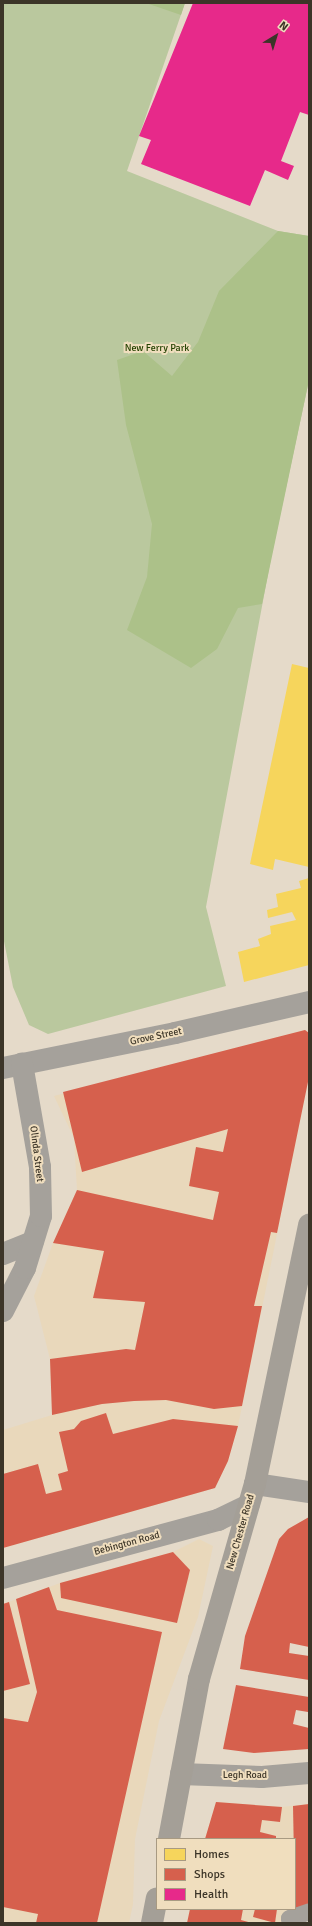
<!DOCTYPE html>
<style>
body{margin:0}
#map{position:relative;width:312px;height:1926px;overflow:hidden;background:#e5dac9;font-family:Signika,sans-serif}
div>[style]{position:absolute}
.built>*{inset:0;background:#e9d8bb}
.green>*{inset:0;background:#bac89e}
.forest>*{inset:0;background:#acc189}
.homes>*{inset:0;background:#f6d55c}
.shops>*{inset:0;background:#d6604d}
.health>*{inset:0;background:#e7298a}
.service>*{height:17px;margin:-8.5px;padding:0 8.5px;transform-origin:8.5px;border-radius:8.5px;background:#a5a19b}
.pedestrian>*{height:22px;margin:-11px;padding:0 11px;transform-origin:11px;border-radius:11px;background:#a5a19b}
.minor>*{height:22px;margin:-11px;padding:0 11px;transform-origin:11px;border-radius:11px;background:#a5a19b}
.secondary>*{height:22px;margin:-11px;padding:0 11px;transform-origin:11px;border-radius:11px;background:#a49f97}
span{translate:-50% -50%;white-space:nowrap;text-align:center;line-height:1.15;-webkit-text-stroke:4px #f0debe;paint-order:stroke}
.park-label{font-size:10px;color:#244200}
.street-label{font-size:10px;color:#3c3528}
.frame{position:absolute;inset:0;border:4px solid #3c3528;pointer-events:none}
.legend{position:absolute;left:156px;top:1838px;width:140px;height:72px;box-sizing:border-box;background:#f0debe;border:1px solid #a89a82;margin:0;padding:5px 7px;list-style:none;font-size:12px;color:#3c3528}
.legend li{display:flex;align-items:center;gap:8px;height:20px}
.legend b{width:20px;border:1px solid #a89a82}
.north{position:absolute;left:256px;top:16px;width:40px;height:40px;-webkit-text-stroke:3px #f0debe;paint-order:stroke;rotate:38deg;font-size:11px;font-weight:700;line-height:16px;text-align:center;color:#3c3528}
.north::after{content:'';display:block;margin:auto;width:14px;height:18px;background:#3c3528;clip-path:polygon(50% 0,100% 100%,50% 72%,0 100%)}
</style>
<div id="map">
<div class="built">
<div style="clip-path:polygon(305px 1030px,309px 1033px,309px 1077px,238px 1426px,228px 1461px,215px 1488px,3px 1548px,3px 1430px,52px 1415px,50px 1359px,34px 1296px,53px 1243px,77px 1190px,74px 1138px,54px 1096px)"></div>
<div style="clip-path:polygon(199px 1539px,213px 1546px,198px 1617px,159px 1721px,135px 1839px,133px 1904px,129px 1923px,3px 1923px,3px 1604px,60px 1583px,173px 1552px)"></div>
<div style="clip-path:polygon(216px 1802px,282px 1807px,309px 1804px,309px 1905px,284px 1923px,187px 1923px,190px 1909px,295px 1909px,295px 1839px,205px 1839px)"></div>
</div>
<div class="green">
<div style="clip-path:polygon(3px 3px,185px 3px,127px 171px,278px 231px,309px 236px,309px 380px,271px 558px,206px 907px,226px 986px,48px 1034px,29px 1025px,13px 987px,3px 936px)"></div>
</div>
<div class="forest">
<div style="clip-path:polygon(146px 3px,185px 3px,181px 15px)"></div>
<div style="clip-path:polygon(278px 231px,309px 236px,309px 380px,262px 604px,238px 608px,217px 649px,191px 668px,127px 630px,147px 577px,152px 524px,126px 425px,117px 360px,143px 351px,172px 376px,198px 342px,219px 291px)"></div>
</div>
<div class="homes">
<div style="clip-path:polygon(292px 664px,309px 668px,309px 867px,275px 859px,273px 870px,250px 864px)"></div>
<div style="clip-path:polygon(309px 878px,309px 965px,244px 982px,238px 952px,260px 946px,258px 939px,271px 934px,270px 926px,296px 920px,292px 912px,268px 918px,267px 910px,278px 907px,276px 894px,301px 888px,299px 881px)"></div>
</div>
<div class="shops">
<div style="clip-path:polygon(305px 1030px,309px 1033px,309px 1077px,277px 1233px,271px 1232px,254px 1306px,262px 1306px,242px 1406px,214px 1409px,166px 1400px,134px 1401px,102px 1404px,52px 1415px,50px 1359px,126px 1349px,135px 1350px,145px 1302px,93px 1298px,104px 1251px,53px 1243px,77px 1190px,213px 1220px,219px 1192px,189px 1186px,196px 1147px,223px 1152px,228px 1129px,82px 1172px,63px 1092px)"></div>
<div style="clip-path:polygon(106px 1413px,113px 1434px,173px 1419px,238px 1426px,228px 1461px,215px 1488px,3px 1548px,3px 1474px,38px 1464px,46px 1494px,62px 1490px,58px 1474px,68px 1471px,59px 1432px,74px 1429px,81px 1421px)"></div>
<div style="clip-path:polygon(309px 1517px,309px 1647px,290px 1643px,289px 1653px,309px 1656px,309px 1680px,240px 1669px,245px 1636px,279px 1539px,288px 1529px)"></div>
<div style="clip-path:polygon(173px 1552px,190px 1570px,177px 1623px,61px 1598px,60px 1583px)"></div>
<div style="clip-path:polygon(49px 1587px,57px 1610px,162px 1632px,97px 1923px,36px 1923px,38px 1914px,3px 1907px,3px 1718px,28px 1722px,37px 1692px,16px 1599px)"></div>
<div style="clip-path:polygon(9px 1602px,30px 1684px,3px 1691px,3px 1604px)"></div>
<div style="clip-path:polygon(236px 1685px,309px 1697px,308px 1712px,296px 1710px,293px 1724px,309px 1728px,309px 1749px,254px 1753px,223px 1749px)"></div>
<div style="clip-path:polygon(216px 1802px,282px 1807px,280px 1822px,262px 1820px,260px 1832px,276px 1836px,276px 1839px,205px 1839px)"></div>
<div style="clip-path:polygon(309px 1804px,309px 1905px,295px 1909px,293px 1806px)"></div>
<div style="clip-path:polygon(190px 1909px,243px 1909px,241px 1920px,252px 1923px,187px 1923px)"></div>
<div style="clip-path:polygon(255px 1909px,277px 1909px,275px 1923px,253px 1917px)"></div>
</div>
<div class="health">
<div style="clip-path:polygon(193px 3px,309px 3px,309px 115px,300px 112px,281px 161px,294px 166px,288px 180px,265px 170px,250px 206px,141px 164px,151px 140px,139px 136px)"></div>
</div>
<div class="service">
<div style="left:290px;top:1923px;width:5px;rotate:-101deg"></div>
<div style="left:289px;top:1918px;width:21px;rotate:-19deg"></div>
</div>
<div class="pedestrian">
<div style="left:3px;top:1578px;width:223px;rotate:-15.1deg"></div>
<div style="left:218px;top:1520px;width:34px;rotate:-26deg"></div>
</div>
<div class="minor">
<div style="left:3px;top:1068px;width:176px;rotate:-11.5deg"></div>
<div style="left:175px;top:1033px;width:138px;rotate:-13deg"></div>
<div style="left:3px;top:1254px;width:32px;rotate:-22deg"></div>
<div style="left:3px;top:1311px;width:48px;rotate:-62.9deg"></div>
<div style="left:25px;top:1268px;width:54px;rotate:-72.9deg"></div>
<div style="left:41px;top:1216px;width:49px;rotate:-91.2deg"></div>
<div style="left:40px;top:1167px;width:105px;rotate:-99.9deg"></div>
<div style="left:255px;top:1484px;width:55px;rotate:8.4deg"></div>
<div style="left:181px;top:1774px;width:81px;rotate:2.1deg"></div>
<div style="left:262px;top:1777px;width:47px;rotate:-4.9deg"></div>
</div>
<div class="secondary">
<div style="left:169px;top:1839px;width:163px;rotate:-79.4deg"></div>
<div style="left:199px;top:1679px;width:203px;rotate:-74deg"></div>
<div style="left:255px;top:1484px;width:265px;rotate:-78.2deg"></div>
<div style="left:152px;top:1923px;width:25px;rotate:-79deg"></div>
</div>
<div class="park-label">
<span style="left:157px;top:349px">New Ferry Park</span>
</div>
<div class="street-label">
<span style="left:156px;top:1037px;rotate:-12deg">Grove Street</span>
<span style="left:36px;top:1154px;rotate:83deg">Olinda Street</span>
<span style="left:241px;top:1532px;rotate:-74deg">New Chester Road</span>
<span style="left:127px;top:1544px;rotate:-15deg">Bebington Road</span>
<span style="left:245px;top:1776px">Legh Road</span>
</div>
<div class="frame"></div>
<ul class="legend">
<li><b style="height:11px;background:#f6d55c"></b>Homes</li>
<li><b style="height:11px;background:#d6604d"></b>Shops</li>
<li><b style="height:11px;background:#e7298a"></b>Health</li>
</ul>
<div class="north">N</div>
</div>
